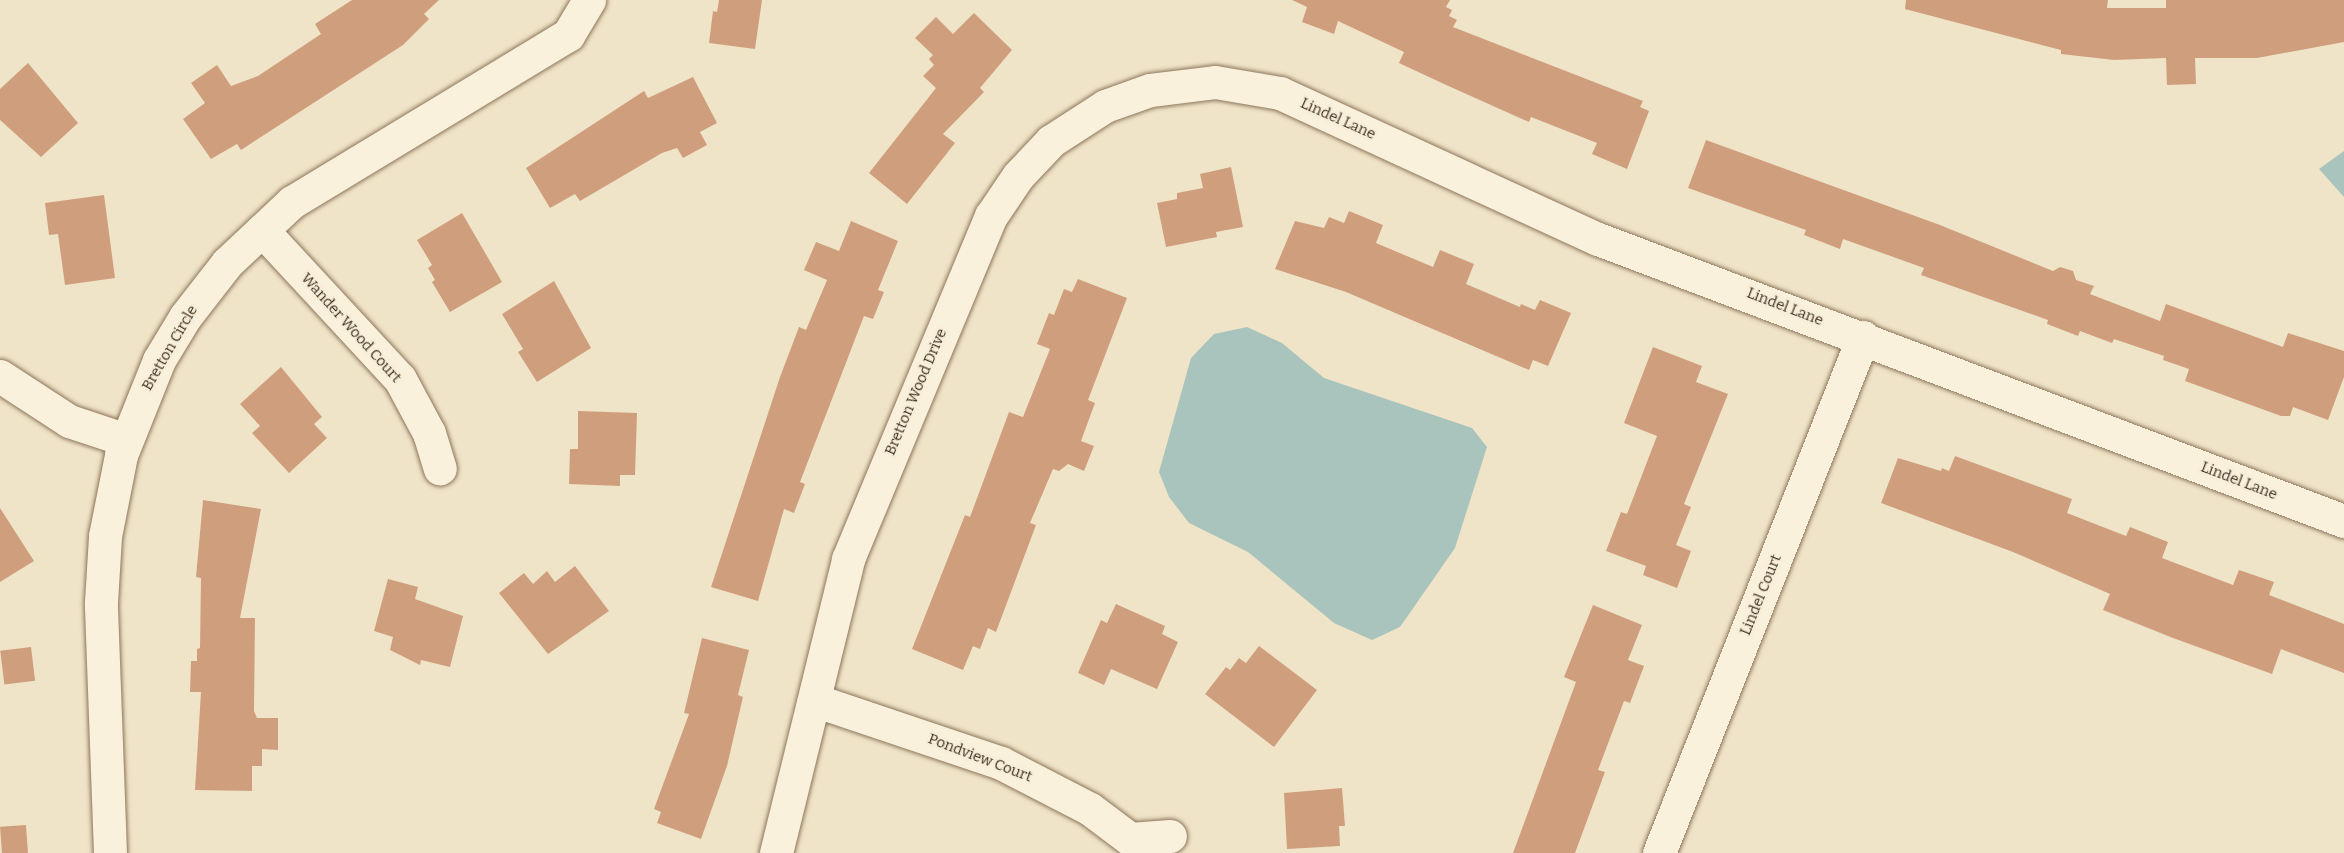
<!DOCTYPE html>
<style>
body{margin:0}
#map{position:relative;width:2344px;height:853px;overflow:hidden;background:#f0e4c8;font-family:Bitter,serif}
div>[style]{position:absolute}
.water>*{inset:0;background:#a9c4bc}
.building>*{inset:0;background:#cf9f7d;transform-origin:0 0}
.roads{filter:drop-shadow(0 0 2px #8d765c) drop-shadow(0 0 2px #8d765c)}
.minor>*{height:33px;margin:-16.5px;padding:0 16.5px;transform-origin:16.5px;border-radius:16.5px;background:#faf1dc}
span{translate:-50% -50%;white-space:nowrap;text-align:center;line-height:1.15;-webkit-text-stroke:4.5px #f7eed8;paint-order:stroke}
.street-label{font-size:15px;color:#3d2e20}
</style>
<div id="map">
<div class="water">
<div style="clip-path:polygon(2344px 151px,2344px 197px,2319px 169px)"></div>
<div style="clip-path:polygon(1247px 327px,1282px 343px,1324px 378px,1472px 428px,1487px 447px,1455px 548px,1400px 627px,1372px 640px,1334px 623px,1248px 552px,1189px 523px,1169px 497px,1159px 472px,1191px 358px,1214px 334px)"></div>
</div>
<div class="building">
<div style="clip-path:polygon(352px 0,439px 0,424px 14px,429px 19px,403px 45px,241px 150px,237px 144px,211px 159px,183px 119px,205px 103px,191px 83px,217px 65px,231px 86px,258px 76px,321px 34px,315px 24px)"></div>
<div style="clip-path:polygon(719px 0,762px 0,755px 49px,709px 43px,713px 11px,717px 12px)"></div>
<div style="clip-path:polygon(1292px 0,1450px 0,1446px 7px,1452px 10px,1449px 16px,1457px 20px,1453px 27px,1643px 101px,1640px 107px,1649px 111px,1627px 169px,1592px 154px,1597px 143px,1531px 117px,1529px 122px,1444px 84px,1399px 63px,1404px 52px,1338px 21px,1334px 34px,1302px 22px,1307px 7px)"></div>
<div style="clip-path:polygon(1906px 0,2108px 0,2107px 8px,2166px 8px,2166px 0,2344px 0,2344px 42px,2257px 58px,2195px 58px,2196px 84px,2167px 85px,2166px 58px,2114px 60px,2061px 54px,2061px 50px,1905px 9px)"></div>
<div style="clip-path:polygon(974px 13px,1012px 50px,980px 88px,984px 92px,943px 134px,955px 143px,907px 204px,869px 173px,936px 88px,923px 76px,934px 65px,929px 59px,933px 55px,915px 38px,936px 17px,953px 34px)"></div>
<div style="clip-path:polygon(28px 63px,78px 123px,41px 157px,0 120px,0 89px)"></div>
<div style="clip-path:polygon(693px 77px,717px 123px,700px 132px,707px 145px,683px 158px,677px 148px,662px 153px,580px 201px,575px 194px,550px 208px,526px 168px,644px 91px,648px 98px)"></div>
<div style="clip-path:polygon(1706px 140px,1940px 225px,2053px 271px,2060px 267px,2073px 271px,2076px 280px,2094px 286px,2090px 294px,2160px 321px,2166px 304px,2283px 347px,2288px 333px,2344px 351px,2344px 377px,2328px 420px,2293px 407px,2290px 416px,2281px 416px,2185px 381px,2189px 369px,2163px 360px,2164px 356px,2114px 339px,2112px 343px,2080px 331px,2078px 336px,2047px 324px,2048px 320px,1921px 275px,1924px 268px,1843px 239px,1840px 249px,1804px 235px,1806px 230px,1688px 188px)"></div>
<div style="clip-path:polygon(1231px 167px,1243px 227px,1216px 232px,1217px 237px,1166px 247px,1157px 203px,1177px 199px,1177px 193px,1203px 188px,1200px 174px)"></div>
<div style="clip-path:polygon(104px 195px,115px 278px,65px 285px,58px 234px,49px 235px,45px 203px)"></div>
<div style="clip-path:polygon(1349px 211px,1383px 225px,1376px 243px,1433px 267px,1440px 250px,1474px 264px,1466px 284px,1520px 307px,1521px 304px,1535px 310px,1540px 300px,1571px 313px,1548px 366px,1533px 360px,1529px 370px,1346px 292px,1275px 269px,1295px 221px,1324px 228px,1329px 217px,1344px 223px)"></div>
<div style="clip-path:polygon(462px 213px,502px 282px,450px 312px,432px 282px,435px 280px,428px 268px,432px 265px,417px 240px)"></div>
<div style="clip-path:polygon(851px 221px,898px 241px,878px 290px,884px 292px,873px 319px,864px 316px,800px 482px,805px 484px,794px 513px,784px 509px,758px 601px,711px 587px,780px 377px,799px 327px,806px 330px,827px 280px,804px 270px,816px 242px,839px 251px)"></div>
<div style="clip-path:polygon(1078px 279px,1127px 298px,1088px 400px,1095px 403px,1081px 441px,1094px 446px,1084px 471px,1068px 464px,1059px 471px,1053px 469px,1030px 523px,1036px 525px,996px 632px,988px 628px,980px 649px,973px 646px,963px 670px,912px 649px,965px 515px,970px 517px,1009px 412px,1023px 417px,1050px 349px,1037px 344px,1049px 313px,1054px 315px,1064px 289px,1072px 292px)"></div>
<div style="clip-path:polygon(554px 281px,591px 348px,537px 382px,518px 352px,523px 349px,502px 314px)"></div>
<div style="clip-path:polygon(1653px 347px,1702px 366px,1696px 382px,1728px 394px,1684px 504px,1691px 507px,1676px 545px,1691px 551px,1677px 588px,1643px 575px,1646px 566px,1606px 551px,1621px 512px,1627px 514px,1657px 436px,1624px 423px)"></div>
<div style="clip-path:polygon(281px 367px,322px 417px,314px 424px,327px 438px,289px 473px,252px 433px,260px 426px,240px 404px)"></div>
<div style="clip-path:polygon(578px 411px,637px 413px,635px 475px,620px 475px,620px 486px,569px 484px,570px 449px,578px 449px)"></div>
<div style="clip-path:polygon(1955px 456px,2072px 499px,2067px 513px,2126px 536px,2130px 527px,2168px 542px,2162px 558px,2233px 585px,2239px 570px,2274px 582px,2269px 595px,2344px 624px,2344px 673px,2281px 649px,2272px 674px,2173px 638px,2103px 610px,2110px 594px,2013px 552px,1881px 503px,1898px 458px,1941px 471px,1942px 468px,1949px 471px)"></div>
<div style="clip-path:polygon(203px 500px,261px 509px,240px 618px,255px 618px,254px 711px,257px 718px,278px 718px,278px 750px,262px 749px,262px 766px,252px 766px,252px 791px,195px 790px,201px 692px,190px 692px,191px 661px,197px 661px,197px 649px,200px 648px,201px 578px,196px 577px)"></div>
<div style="clip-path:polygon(0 508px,34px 561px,0 582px)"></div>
<div style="clip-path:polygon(575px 566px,609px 611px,548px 654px,499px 593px,524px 573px,533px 584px,547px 571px,555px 582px)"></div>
<div style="clip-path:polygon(388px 579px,418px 587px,415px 599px,463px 616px,450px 667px,421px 660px,420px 665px,390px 650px,393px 637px,374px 631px)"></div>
<div style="clip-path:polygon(1116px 604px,1165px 626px,1162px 634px,1178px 642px,1157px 689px,1111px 669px,1104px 685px,1078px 673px,1101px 620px,1107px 623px)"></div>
<div style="clip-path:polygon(1593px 605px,1642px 625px,1628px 660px,1644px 666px,1630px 703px,1624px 701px,1598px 770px,1605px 772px,1575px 853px,1513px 853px,1576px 682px,1564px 677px)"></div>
<div style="clip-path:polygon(702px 638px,749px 650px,738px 695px,743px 697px,727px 766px,701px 839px,657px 823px,661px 812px,654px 809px,689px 714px,684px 713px)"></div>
<div style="clip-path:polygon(1259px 646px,1317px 690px,1274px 747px,1205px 694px,1226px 667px,1230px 670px,1239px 658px,1246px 663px)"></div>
<div style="left:31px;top:647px;width:34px;height:31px;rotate:83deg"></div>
<div style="clip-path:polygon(1342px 788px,1345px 826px,1339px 826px,1340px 846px,1287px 849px,1284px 793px)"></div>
<div style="left:26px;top:825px;width:28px;height:26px;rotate:86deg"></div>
</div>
<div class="roads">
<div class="minor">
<div style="left:262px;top:230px;width:203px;rotate:47.2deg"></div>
<div style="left:400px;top:379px;width:61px;rotate:61.8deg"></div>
<div style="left:429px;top:433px;width:37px;rotate:73deg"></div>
<div style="left:0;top:376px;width:82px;rotate:33.1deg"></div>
<div style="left:69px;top:421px;width:60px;rotate:18.4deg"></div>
<div style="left:814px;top:700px;width:197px;rotate:18.6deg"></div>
<div style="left:1001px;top:763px;width:100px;rotate:27.3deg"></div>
<div style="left:1090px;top:809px;width:50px;rotate:36.9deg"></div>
<div style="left:1130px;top:839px;width:40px;rotate:-4.3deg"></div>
<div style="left:110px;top:853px;width:251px;rotate:-92.1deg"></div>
<div style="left:101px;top:602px;width:66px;rotate:-86.5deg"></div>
<div style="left:105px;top:536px;width:83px;rotate:-78.8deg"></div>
<div style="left:121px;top:455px;width:102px;rotate:-68.2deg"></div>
<div style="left:159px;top:360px;width:50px;rotate:-58.8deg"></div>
<div style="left:185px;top:317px;width:68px;rotate:-52.1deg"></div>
<div style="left:227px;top:263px;width:89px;rotate:-43.2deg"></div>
<div style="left:292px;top:202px;width:323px;rotate:-31.2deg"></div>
<div style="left:568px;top:35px;width:41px;rotate:-59deg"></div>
<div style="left:776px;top:853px;width:303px;rotate:-76.2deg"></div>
<div style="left:848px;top:559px;width:372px;rotate:-67.4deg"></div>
<div style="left:991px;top:216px;width:48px;rotate:-56deg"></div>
<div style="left:1018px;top:176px;width:48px;rotate:-46.7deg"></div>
<div style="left:1051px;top:141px;width:64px;rotate:-32.9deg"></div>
<div style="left:1105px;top:106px;width:48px;rotate:-19.6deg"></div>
<div style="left:1150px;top:90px;width:65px;rotate:-7deg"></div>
<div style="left:1215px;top:82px;width:66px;rotate:9.6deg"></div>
<div style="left:1280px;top:93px;width:350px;rotate:24.7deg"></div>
<div style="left:1598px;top:239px;width:798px;rotate:20.71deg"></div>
<div style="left:1659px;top:853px;width:555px;rotate:-68.43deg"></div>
</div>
</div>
<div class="street-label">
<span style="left:1338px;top:119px;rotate:24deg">Lindel Lane</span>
<span style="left:1785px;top:307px;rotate:21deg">Lindel Lane</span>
<span style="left:351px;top:328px;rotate:48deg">Wander Wood Court</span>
<span style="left:170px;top:348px;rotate:-60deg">Bretton Circle</span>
<span style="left:916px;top:392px;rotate:-67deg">Bretton Wood Drive</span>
<span style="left:2239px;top:481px;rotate:21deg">Lindel Lane</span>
<span style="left:1761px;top:595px;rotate:-68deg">Lindel Court</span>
<span style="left:980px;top:758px;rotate:21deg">Pondview Court</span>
</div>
</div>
